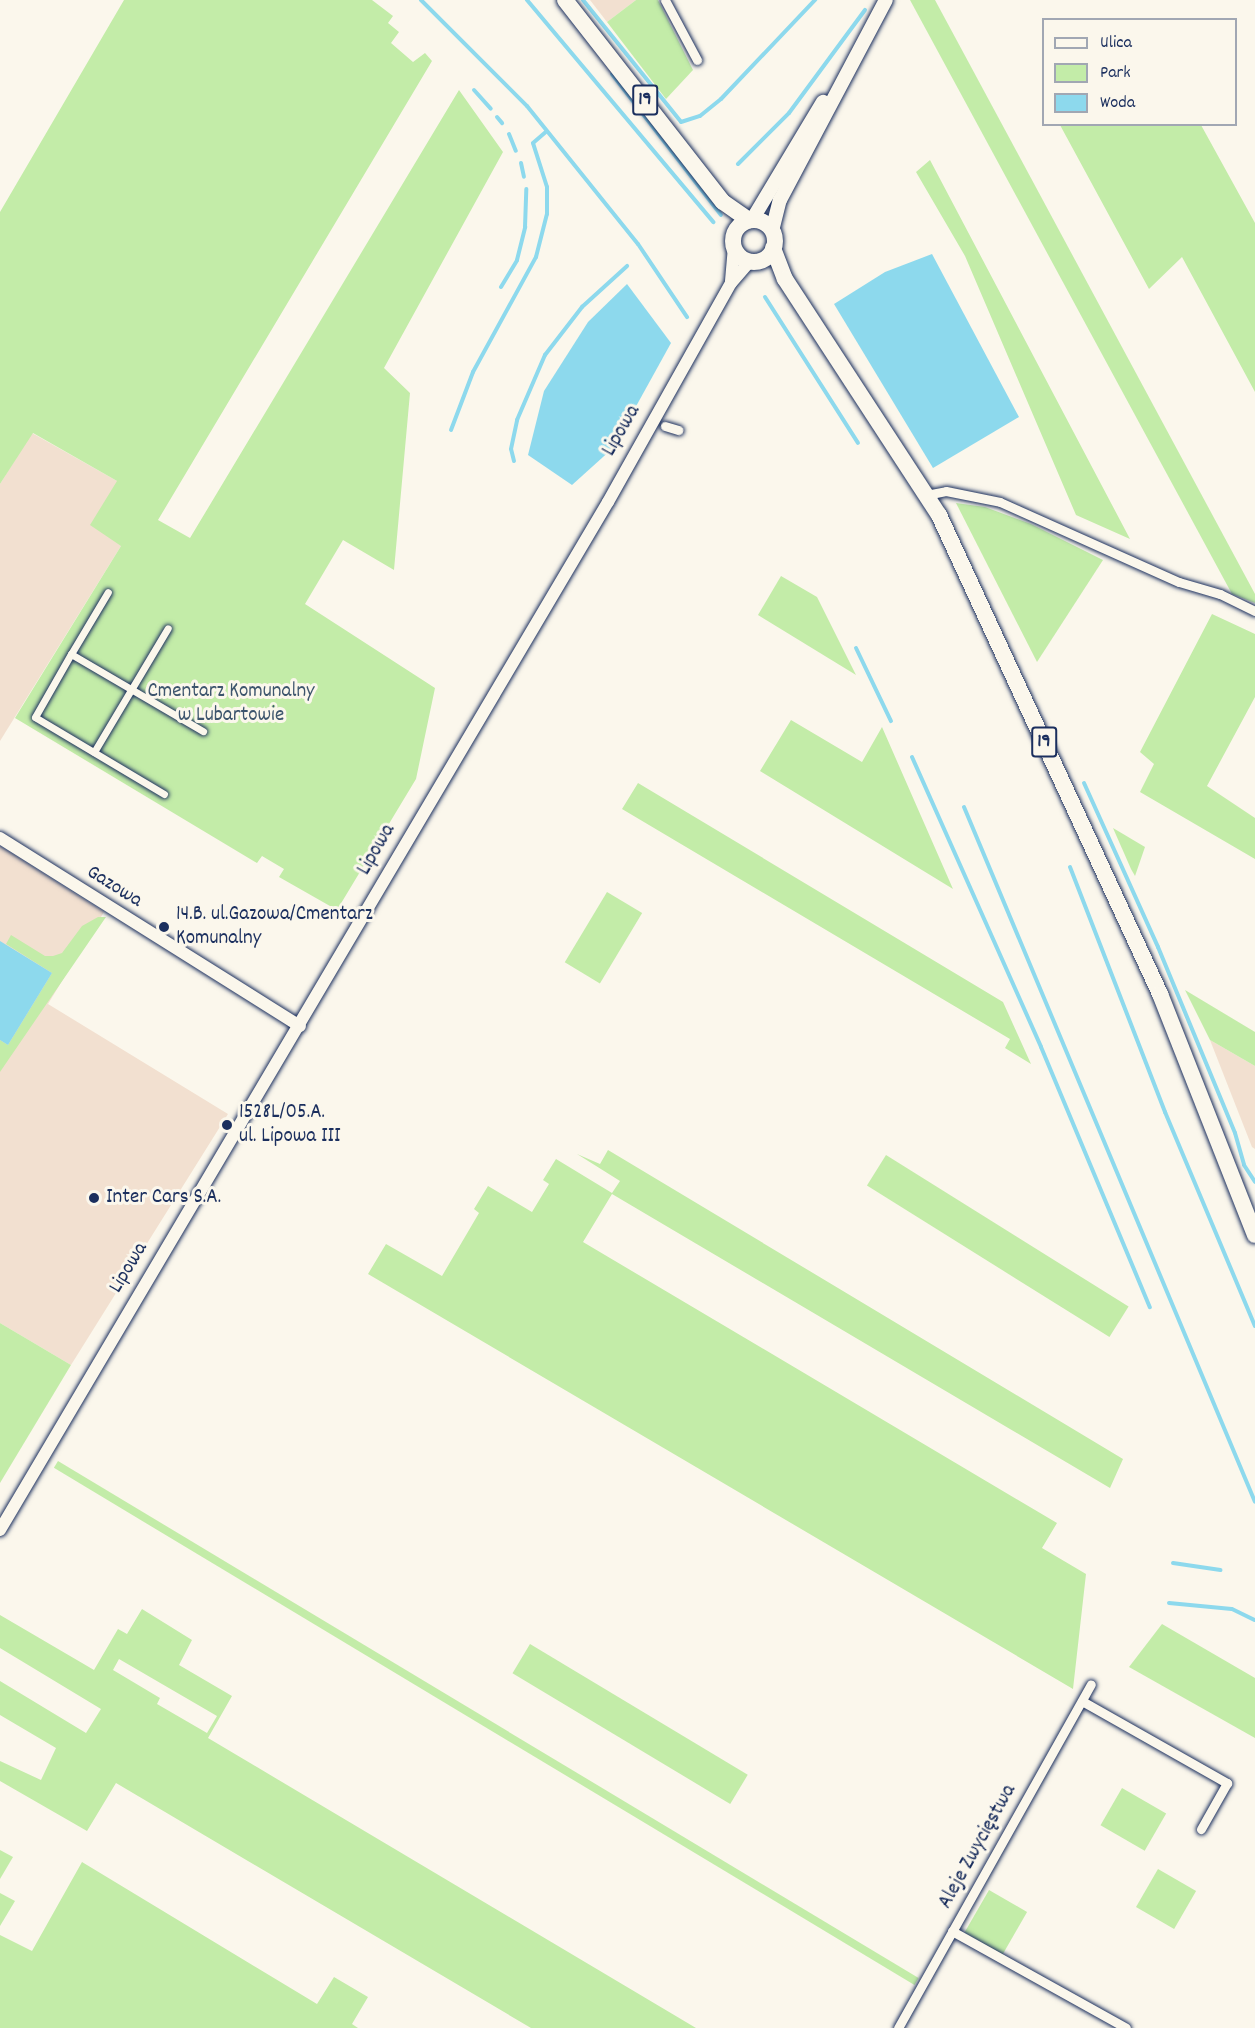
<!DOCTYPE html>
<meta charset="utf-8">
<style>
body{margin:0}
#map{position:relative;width:1255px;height:2028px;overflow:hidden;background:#fbf7ec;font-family:Dekko,sans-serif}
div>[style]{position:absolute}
.built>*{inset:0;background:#f2e0d0}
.green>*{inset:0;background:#c3eca8;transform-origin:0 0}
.water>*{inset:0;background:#8dd9ed}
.stream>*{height:4px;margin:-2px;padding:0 2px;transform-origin:2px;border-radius:2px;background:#8dd9ed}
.roads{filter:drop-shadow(0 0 2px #1b2f5e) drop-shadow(0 0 2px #1b2f5e)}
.pedestrian>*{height:7px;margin:-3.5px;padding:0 3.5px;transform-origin:3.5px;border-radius:3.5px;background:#fbf7ec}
.minor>*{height:9px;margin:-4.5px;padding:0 4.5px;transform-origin:4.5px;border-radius:4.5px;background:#fbf7ec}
.tertiary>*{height:12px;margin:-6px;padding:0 6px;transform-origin:6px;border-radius:6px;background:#fbf7ec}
.secondary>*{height:14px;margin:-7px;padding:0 7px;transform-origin:7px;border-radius:7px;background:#fbf7ec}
.trunk>*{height:16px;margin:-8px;padding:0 8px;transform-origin:8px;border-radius:8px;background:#fbf7ec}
.trunk>.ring{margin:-8px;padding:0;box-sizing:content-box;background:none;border:16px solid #fbf7ec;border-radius:50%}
.dots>*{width:16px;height:16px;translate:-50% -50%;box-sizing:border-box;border:3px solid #fbf7ec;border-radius:50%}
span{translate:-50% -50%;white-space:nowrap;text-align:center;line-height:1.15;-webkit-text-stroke:6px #fbf7ec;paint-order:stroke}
.shield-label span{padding:2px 4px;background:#fbf7ec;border:2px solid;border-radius:4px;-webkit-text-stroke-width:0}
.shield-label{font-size:20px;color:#1b2f5e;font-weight:700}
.street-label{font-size:21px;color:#1b2f5e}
.park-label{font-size:21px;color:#3d556d}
.poi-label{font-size:21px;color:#1b2f5e}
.left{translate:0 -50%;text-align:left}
.legend{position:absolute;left:1042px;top:18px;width:195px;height:108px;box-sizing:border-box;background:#fbf7ec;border:2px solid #a1a7b3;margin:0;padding:8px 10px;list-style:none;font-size:18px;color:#1b2f5e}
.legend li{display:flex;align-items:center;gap:12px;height:30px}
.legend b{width:30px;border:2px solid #a1a7b3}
</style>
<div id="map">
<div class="built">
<div style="clip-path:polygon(590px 0,636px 0,607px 22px)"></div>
<div style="clip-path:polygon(32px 433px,117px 481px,121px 546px,0 741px,0 484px)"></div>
<div style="clip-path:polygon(0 846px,104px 912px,48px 1004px,228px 1114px,71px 1365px,0 1323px)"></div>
<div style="clip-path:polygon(1210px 1040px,1255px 1066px,1255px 1149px,1252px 1147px)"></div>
</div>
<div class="green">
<div style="clip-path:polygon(124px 0,372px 0,393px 16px,388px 23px,399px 32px,391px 43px,413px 62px,425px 53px,432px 61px,158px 520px,190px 538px,459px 90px,503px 152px,384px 368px,410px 393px,394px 570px,343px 540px,305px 604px,435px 688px,416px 779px,337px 910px,279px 877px,284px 869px,262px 856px,257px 863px,15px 718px,121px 546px,90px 525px,117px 481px,33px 433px,0 484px,0 212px)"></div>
<div style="clip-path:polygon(636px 0,658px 0,693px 70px,666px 99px,607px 22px)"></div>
<div style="clip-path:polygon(910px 0,935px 0,1255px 594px,1255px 603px,1232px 594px)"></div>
<div style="clip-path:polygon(1060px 125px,1201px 125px,1255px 223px,1255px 392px,1182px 257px,1149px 289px)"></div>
<div style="clip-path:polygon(930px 160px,1130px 539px,1076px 515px,965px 256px,916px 172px)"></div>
<div style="clip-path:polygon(956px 503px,985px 507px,1031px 524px,1103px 560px,1037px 662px)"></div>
<div style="clip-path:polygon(781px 576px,817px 597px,856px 675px,758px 615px)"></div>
<div style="clip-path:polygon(1212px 614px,1255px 634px,1255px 697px,1207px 786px,1255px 818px,1255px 859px,1140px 792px,1154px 764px,1140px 752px)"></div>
<div style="clip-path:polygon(791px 720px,862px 762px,882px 727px,953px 889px,760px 771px)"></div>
<div style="clip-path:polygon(638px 783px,1003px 1002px,1031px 1064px,1005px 1048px,1010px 1039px,622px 809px)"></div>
<div style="clip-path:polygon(1113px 828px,1145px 847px,1135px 876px,1131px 869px)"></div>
<div style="left:607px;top:892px;width:41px;height:82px;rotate:31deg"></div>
<div style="clip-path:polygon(98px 917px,106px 917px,0 1072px,0 1040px,8px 1045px,52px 973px,6px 944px,11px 935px,45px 956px,53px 956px,62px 953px,82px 926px)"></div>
<div style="clip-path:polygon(1185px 990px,1255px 1032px,1255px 1066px,1210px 1040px)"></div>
<div style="clip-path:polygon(608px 1150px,1123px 1459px,1110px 1488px,612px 1194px,583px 1242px,1057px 1523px,1042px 1548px,1086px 1574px,1073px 1689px,368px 1274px,386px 1244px,442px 1276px,479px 1213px,474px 1209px,488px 1186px,532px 1212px,549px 1184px,543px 1180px,556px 1159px,612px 1193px,620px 1181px,577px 1154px,600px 1164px)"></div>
<div style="left:886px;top:1155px;width:286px;height:36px;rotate:32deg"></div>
<div style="clip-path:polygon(0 1323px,71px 1365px,0 1483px)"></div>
<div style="left:58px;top:1461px;width:1004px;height:8px;rotate:31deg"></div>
<div style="clip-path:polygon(evenodd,142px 1609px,192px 1640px,179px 1665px,232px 1696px,208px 1738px,696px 2028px,531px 2028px,116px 1783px,87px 1831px,0 1781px,0 1761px,41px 1780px,56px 1748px,0 1715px,0 1681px,86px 1733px,101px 1709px,0 1648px,0 1615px,94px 1670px,118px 1629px,127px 1634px,142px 1609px,119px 1659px,217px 1716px,207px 1733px,157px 1704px,160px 1698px,113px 1670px,119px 1659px)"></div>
<div style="clip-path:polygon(1162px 1624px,1255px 1678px,1255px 1738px,1129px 1667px)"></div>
<div style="left:530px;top:1644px;width:254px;height:34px;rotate:31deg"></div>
<div style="left:1122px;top:1788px;width:51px;height:43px;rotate:30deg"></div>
<div style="clip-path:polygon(0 1850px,13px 1857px,0 1879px)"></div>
<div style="clip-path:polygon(82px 1862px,317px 2004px,334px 1977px,368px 1997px,352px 2024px,358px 2028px,0 2028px,0 1935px,32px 1951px)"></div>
<div style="left:1158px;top:1869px;width:44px;height:44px;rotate:30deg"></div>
<div style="left:989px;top:1890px;width:44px;height:49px;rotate:30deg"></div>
<div style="clip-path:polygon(0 1893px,15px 1901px,0 1926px)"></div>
</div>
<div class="water">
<div style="clip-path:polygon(932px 254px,1019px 417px,933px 468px,834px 304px,885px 272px)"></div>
<div style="clip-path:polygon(627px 284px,671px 343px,613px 448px,572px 485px,528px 455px,544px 391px,588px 322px)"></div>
<div style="clip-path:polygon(0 941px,52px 973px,8px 1045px,0 1040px)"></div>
</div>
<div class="stream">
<div style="left:421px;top:0;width:150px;rotate:45deg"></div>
<div style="left:527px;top:106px;width:177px;rotate:51.2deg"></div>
<div style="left:638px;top:244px;width:88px;rotate:56.1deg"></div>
<div style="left:527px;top:0;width:290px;rotate:50deg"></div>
<div style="left:583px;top:0;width:156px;rotate:51.2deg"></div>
<div style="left:681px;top:122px;width:20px;rotate:-18deg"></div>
<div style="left:700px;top:116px;width:27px;rotate:-39deg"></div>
<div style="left:721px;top:99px;width:137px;rotate:-46.5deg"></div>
<div style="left:612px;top:74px;width:178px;rotate:52.3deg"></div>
<div style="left:474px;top:90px;width:25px;rotate:48deg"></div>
<div style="left:497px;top:117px;width:8px;rotate:50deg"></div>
<div style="left:509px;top:134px;width:18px;rotate:68deg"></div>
<div style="left:521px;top:163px;width:14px;rotate:78deg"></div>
<div style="left:738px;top:164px;width:72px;rotate:-45deg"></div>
<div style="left:789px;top:113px;width:128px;rotate:-53.6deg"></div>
<div style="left:501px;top:287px;width:31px;rotate:-59deg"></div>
<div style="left:517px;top:260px;width:34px;rotate:-76deg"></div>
<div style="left:525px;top:227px;width:38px;rotate:-88deg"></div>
<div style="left:765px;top:297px;width:173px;rotate:57.5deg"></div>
<div style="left:451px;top:430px;width:62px;rotate:-69.2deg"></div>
<div style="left:473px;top:372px;width:131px;rotate:-61.3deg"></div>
<div style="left:536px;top:257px;width:44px;rotate:-75.7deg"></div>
<div style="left:547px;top:214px;width:27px;rotate:-90deg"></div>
<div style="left:547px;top:187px;width:46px;rotate:-107.7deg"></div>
<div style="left:533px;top:143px;width:18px;rotate:-41deg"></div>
<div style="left:514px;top:461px;width:12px;rotate:-104deg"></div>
<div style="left:511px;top:449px;width:30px;rotate:-78deg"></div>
<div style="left:517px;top:420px;width:71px;rotate:-66.7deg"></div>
<div style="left:545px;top:355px;width:61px;rotate:-52.4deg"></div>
<div style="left:582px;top:307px;width:61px;rotate:-42.3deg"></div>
<div style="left:856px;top:648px;width:81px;rotate:64.4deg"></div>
<div style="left:912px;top:757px;width:317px;rotate:66deg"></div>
<div style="left:1041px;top:1047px;width:282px;rotate:67.3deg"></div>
<div style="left:1084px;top:783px;width:180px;rotate:65.7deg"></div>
<div style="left:1158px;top:947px;width:201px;rotate:67.5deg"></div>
<div style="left:1235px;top:1133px;width:33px;rotate:74deg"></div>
<div style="left:1244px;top:1165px;width:20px;rotate:57deg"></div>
<div style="left:964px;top:807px;width:753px;rotate:67.28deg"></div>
<div style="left:1070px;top:867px;width:263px;rotate:68.8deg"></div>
<div style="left:1165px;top:1112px;width:232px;rotate:67.2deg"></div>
<div style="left:1173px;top:1563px;width:48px;rotate:8.5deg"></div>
<div style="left:1169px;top:1603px;width:63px;rotate:5.4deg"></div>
<div style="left:1232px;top:1609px;width:25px;rotate:26deg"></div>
</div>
<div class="roads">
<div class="pedestrian">
<div style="left:71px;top:654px;width:72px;rotate:-59.2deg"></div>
<div style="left:94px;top:752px;width:144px;rotate:-59.2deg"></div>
<div style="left:164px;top:794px;width:150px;rotate:-149.2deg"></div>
<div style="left:35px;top:717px;width:73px;rotate:-60.3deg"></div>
<div style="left:71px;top:654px;width:153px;rotate:30.3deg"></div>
</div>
<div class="minor">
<div style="left:665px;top:0;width:68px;rotate:61.9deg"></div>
<div style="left:665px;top:426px;width:14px;rotate:17deg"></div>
<div style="left:926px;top:495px;width:20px;rotate:-11deg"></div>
<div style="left:946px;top:491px;width:55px;rotate:11.5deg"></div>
<div style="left:1000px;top:502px;width:196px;rotate:24.1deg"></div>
<div style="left:1179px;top:582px;width:43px;rotate:16.3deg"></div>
<div style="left:1220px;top:594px;width:39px;rotate:26deg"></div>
<div style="left:1082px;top:1701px;width:167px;rotate:29.5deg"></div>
<div style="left:1227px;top:1783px;width:53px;rotate:119.5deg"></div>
<div style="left:952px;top:1931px;width:199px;rotate:29.1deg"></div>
<div style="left:898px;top:2028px;width:394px;rotate:-60.7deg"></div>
</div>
<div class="tertiary">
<div style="left:731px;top:281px;width:33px;rotate:-85deg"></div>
<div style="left:0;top:838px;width:354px;rotate:32.1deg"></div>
<div style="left:0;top:1530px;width:1194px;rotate:-59.4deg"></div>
<div style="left:608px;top:502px;width:251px;rotate:-60.7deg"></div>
<div style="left:731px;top:283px;width:29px;rotate:-49deg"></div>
</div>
<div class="secondary">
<div style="left:752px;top:220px;width:138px;rotate:-59deg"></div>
<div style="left:772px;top:231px;width:32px;rotate:-76deg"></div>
<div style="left:780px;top:200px;width:226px;rotate:-62.1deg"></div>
</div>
<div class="trunk">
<div style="left:565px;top:0;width:256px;rotate:52deg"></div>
<div style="left:723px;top:202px;width:32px;rotate:35deg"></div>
<div class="ring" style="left:733px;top:220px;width:26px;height:26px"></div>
<div style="left:773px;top:248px;width:33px;rotate:69deg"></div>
<div style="left:785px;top:279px;width:282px;rotate:56.9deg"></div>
<div style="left:939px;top:515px;width:528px;rotate:65.23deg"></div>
<div style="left:1160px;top:994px;width:259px;rotate:68.5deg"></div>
</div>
</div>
<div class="dots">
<div style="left:164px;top:927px;background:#1b2f5e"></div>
<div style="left:227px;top:1125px;background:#1b2f5e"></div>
<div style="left:94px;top:1198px;background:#1b2f5e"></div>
</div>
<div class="shield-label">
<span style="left:645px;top:100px">19</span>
<span style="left:1044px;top:742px">19</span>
</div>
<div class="street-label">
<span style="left:622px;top:431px;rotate:-60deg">Lipowa</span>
<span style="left:377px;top:850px;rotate:-60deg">Lipowa</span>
<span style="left:114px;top:887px;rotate:32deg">Gazowa</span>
<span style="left:129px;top:1268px;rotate:-59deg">Lipowa</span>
<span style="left:978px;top:1847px;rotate:-61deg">Aleje Zwycięstwa</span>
</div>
<div class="park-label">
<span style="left:231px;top:704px">Cmentarz Komunalny<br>w Lubartowie</span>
</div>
<div class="poi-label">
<span class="left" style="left:176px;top:927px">14.B. ul.Gazowa/Cmentarz<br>Komunalny</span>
<span class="left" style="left:239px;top:1125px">1528L/05.A.<br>ul. Lipowa III</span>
<span class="left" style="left:106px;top:1198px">Inter Cars S.A.</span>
</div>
<ul class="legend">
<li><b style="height:8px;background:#fbf7ec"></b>Ulica</li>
<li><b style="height:16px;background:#c3eca8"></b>Park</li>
<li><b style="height:16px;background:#8dd9ed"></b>Woda</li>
</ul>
</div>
